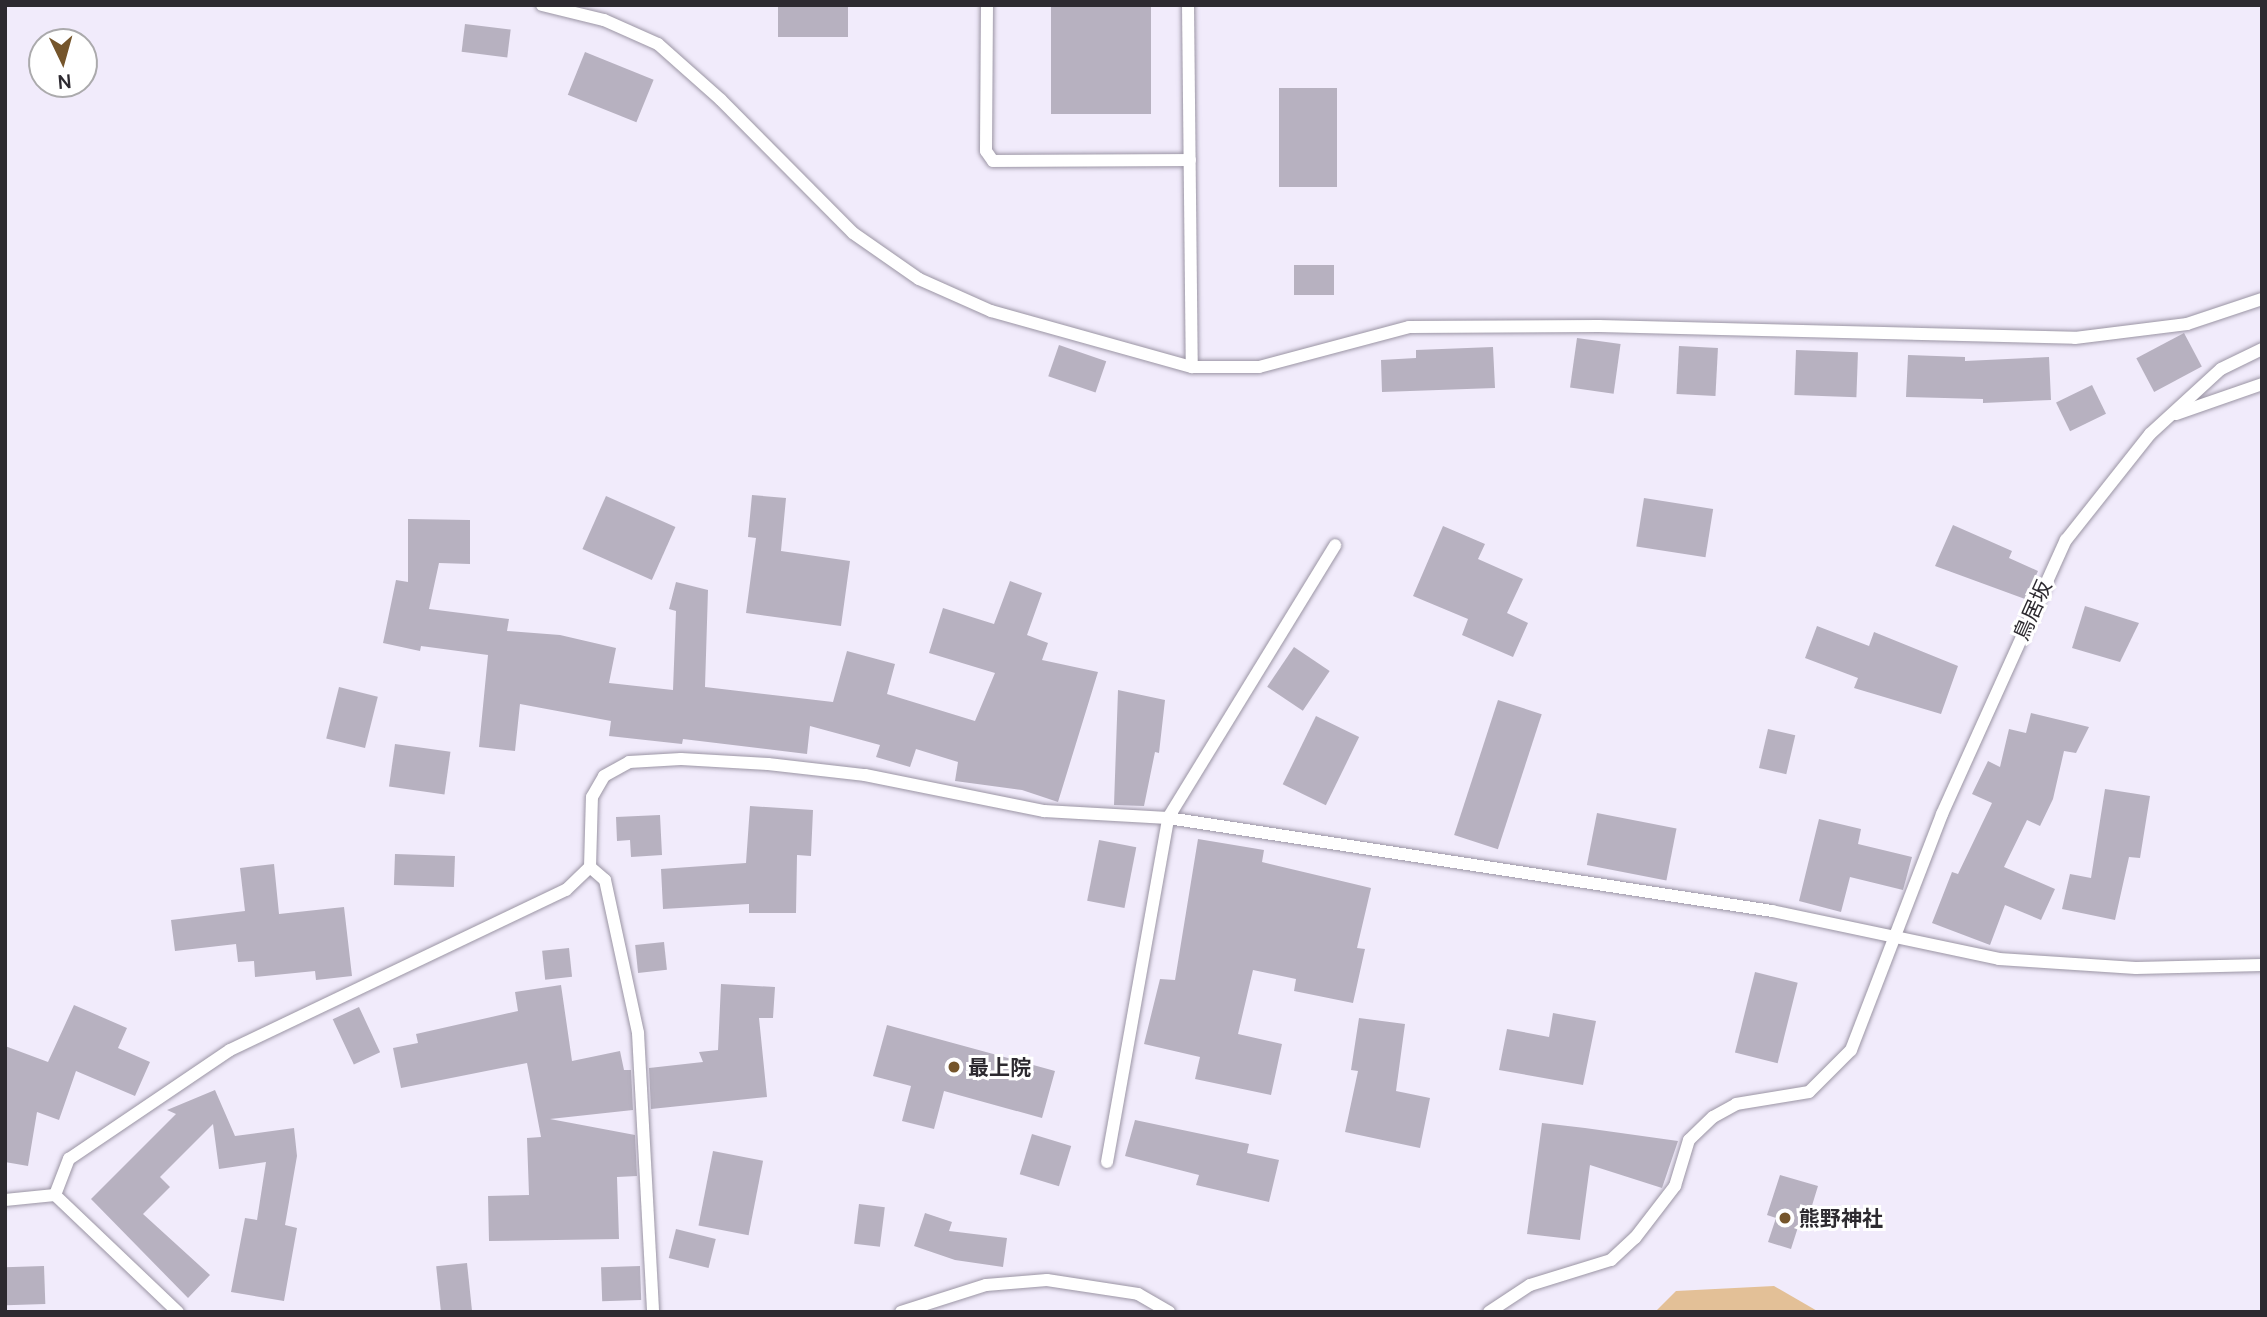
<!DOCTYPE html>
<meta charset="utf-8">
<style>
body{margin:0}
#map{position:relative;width:2267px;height:1317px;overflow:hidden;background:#f1ebfb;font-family:Manrope,"Noto Sans JP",sans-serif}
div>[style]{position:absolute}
.green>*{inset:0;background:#e3c097}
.building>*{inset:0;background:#b7b1c0;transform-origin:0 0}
.roads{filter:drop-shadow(0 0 2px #9b95a4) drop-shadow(0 0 2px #9b95a4)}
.lane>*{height:12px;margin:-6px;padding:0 6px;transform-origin:6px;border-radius:6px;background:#fff}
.dots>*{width:19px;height:19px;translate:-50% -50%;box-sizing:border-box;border:4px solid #fff;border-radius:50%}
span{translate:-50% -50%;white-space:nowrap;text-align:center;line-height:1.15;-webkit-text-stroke:6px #fff;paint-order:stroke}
.street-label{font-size:21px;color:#2d2a30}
.poi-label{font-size:21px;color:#2d2a30;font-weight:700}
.left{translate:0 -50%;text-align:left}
.frame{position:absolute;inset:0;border:7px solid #2d2a30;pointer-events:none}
.north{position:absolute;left:28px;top:28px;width:70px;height:70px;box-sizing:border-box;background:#fff;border:2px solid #abaaac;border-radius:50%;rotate:175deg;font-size:19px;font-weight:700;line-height:28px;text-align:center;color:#2d2a30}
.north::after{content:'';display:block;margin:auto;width:24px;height:32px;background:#75552b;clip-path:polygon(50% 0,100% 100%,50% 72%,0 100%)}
</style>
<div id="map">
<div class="green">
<div style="clip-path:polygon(1774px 1286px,1819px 1312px,1655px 1312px,1676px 1291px)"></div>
</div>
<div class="building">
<div style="left:778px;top:5px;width:70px;height:32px"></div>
<div style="left:1051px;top:5px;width:100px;height:109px"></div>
<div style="left:465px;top:24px;width:46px;height:28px;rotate:7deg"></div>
<div style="left:585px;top:52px;width:74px;height:46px;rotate:22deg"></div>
<div style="left:1279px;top:88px;width:58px;height:99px"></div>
<div style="left:1294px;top:265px;width:40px;height:30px"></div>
<div style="left:2184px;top:333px;width:38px;height:54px;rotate:62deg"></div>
<div style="left:1577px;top:338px;width:44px;height:50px;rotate:8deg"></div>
<div style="left:1059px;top:345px;width:50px;height:33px;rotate:19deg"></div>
<div style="left:1679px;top:346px;width:39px;height:48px;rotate:3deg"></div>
<div style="clip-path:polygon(1493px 347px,1495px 388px,1382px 392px,1381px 360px,1416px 358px,1416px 350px)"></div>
<div style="left:1796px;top:350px;width:62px;height:45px;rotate:2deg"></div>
<div style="clip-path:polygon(1908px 355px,1965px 357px,1965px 361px,2049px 357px,2051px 400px,1983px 403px,1983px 399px,1906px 397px)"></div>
<div style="left:2092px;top:385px;width:32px;height:40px;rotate:64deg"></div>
<div style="clip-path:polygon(752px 495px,786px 498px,781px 551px,850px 561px,841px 626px,746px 613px,756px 538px,748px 537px)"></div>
<div style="left:606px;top:496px;width:76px;height:58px;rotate:24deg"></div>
<div style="left:1644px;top:498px;width:70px;height:49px;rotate:9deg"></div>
<div style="clip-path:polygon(408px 519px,470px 520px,470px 564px,439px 563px,429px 609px,509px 619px,507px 631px,560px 635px,616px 648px,609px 683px,673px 690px,676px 611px,669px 609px,676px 582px,708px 590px,705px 687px,833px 702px,847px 651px,895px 664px,887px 694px,975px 721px,995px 673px,929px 653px,943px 608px,994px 624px,1010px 581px,1042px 593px,1027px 635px,1048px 643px,1042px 660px,1098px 672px,1058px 802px,1022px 790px,955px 781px,958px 762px,916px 749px,910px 767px,876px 757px,880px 745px,810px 726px,807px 754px,683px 739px,682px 744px,609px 736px,611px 721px,520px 704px,515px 751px,479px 747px,488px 655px,421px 646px,420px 651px,383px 643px,396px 580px,408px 582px)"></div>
<div style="clip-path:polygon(1953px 525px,2012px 551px,2009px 558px,2038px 571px,2025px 599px,1935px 566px)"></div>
<div style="clip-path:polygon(1443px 526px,1485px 544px,1478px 559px,1523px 579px,1507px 613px,1528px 623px,1513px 657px,1462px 635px,1468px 619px,1413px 596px)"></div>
<div style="clip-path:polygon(2085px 606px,2139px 623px,2120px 662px,2072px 648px)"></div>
<div style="clip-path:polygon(1817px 626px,1869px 646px,1874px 632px,1958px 666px,1941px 714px,1854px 688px,1858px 678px,1805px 658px)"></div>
<div style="left:1294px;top:647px;width:43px;height:48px;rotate:34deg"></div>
<div style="left:339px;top:687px;width:40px;height:53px;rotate:14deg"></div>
<div style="clip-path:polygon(1118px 690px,1165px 700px,1159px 753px,1155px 752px,1144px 806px,1114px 805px)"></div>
<div style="left:1498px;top:700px;width:46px;height:142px;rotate:18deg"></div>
<div style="clip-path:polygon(2031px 713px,2089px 727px,2076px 753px,2064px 751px,2053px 799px,2040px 826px,2027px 820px,2004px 867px,2055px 889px,2041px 920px,2005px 905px,1990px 945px,1932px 923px,1952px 872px,1958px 874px,1992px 803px,1972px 794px,1988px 761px,2000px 767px,2009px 729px,2026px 733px)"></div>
<div style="left:1316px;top:716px;width:48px;height:76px;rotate:26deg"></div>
<div style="left:1768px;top:729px;width:28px;height:40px;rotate:13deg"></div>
<div style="left:395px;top:744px;width:56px;height:43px;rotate:8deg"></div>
<div style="clip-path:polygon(2105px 789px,2150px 796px,2140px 858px,2129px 857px,2115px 920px,2062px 909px,2070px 874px,2091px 878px)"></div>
<div style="clip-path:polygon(750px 806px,813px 810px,811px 856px,797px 855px,796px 913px,749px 913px,749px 904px,663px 909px,661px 869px,746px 863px)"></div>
<div style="left:1597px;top:813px;width:81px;height:53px;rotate:11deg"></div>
<div style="clip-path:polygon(660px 815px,662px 855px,631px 857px,630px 840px,617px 841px,616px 817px)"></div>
<div style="clip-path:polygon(1819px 819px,1861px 829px,1858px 844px,1912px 857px,1903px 890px,1850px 877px,1841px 912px,1799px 901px)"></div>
<div style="clip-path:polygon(1198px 839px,1264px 850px,1262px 862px,1371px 888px,1357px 948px,1365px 949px,1353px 1003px,1294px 991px,1296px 979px,1253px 970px,1238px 1034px,1282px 1044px,1271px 1095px,1195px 1079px,1200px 1057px,1144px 1044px,1160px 979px,1175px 980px)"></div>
<div style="left:1099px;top:840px;width:38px;height:62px;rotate:11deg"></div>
<div style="left:395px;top:854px;width:60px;height:31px;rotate:2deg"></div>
<div style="clip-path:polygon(274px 864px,279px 914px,344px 907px,352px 976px,316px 980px,315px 971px,255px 977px,254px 961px,238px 962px,236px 944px,175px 951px,171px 920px,245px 911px,240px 868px)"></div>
<div style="left:664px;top:942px;width:28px;height:29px;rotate:84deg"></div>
<div style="left:569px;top:948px;width:29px;height:27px;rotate:84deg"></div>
<div style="left:1755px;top:972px;width:44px;height:83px;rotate:14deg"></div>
<div style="clip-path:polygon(721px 984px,775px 987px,773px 1018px,759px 1018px,767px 1097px,651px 1109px,649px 1068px,703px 1062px,699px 1052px,718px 1050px)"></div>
<div style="clip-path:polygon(561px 985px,572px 1061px,620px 1051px,624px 1070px,631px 1070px,633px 1110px,550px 1119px,635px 1135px,637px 1176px,617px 1177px,619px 1239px,489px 1241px,488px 1196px,529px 1195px,527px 1138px,541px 1137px,527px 1063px,401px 1088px,393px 1048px,418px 1043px,416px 1034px,518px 1011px,515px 992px)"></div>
<div style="clip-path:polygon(74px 1005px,127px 1028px,118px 1048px,150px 1062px,135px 1096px,76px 1071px,59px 1120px,37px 1112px,28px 1166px,5px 1162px,5px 1046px,48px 1062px)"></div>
<div style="left:359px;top:1007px;width:50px;height:29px;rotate:65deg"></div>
<div style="clip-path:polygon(1553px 1013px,1596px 1021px,1583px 1085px,1499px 1070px,1507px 1029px,1549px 1037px)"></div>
<div style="clip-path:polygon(1359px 1018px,1405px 1024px,1396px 1091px,1430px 1098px,1420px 1148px,1345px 1132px,1358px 1071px,1351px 1070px)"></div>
<div style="clip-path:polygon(887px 1025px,1055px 1071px,1042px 1118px,944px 1091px,934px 1129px,902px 1121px,911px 1086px,873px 1076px)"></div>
<div style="clip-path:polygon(215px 1090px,235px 1136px,294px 1128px,297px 1156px,285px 1225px,297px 1228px,284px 1301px,231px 1292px,245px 1218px,257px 1220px,266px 1162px,219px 1169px,213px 1124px,160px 1177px,170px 1187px,143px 1214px,210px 1275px,188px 1298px,91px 1199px,176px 1114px,167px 1110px)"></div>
<div style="clip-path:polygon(1135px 1120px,1249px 1144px,1247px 1153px,1279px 1160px,1269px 1202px,1196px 1185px,1199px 1175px,1125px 1156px)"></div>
<div style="clip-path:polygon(1542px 1123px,1585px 1128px,1678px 1141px,1662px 1188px,1590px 1165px,1580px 1240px,1527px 1234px)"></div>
<div style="left:1032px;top:1134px;width:41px;height:42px;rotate:17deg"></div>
<div style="left:713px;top:1151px;width:51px;height:76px;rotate:11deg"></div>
<div style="clip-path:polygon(1780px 1175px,1818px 1186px,1806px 1225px,1799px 1224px,1791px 1249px,1768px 1242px,1776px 1218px,1767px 1215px)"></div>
<div style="left:859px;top:1204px;width:26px;height:40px;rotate:7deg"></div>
<div style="clip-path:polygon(925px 1213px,952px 1222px,949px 1231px,1007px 1238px,1003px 1267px,955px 1260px,914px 1246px)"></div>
<div style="left:676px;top:1229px;width:41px;height:30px;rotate:14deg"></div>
<div style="left:467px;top:1263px;width:49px;height:31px;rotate:84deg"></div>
<div style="left:44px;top:1266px;width:38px;height:39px;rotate:88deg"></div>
<div style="left:640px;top:1266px;width:34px;height:39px;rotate:88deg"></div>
</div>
<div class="roads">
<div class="lane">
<div style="left:542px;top:5px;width:64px;rotate:13.6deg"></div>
<div style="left:604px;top:20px;width:59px;rotate:24deg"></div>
<div style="left:658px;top:44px;width:84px;rotate:41.6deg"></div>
<div style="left:721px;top:100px;width:187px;rotate:45.2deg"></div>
<div style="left:853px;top:233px;width:80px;rotate:34.9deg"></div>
<div style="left:919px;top:279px;width:79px;rotate:24deg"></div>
<div style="left:991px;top:311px;width:209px;rotate:15.6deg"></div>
<div style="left:1192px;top:367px;width:67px"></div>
<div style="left:1259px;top:367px;width:155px;rotate:-14.9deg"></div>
<div style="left:1409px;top:327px;width:190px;rotate:-0.3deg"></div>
<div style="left:1599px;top:326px;width:476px;rotate:1.4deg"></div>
<div style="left:2075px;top:338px;width:113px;rotate:-7.1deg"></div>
<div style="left:2187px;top:324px;width:79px;rotate:-18.4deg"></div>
<div style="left:987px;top:5px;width:146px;rotate:90.4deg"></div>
<div style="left:986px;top:151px;width:12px;rotate:55deg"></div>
<div style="left:993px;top:161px;width:197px;rotate:-0.3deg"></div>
<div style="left:1188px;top:5px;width:362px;rotate:89.4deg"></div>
<div style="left:2176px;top:414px;width:91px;rotate:-19.2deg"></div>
<div style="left:590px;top:867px;width:20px;rotate:41deg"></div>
<div style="left:605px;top:880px;width:157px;rotate:77.8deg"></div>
<div style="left:638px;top:1033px;width:279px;rotate:86.9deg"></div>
<div style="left:1107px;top:1162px;width:349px;rotate:-79.9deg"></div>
<div style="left:1168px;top:818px;width:320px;rotate:-58.5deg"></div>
<div style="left:55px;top:1195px;width:39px;rotate:-69deg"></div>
<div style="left:69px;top:1159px;width:194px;rotate:-34.1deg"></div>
<div style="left:230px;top:1050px;width:372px;rotate:-25.5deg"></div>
<div style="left:566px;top:890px;width:33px;rotate:-44deg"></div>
<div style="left:590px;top:867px;width:70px;rotate:-88.4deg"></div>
<div style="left:592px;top:797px;width:24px;rotate:-60deg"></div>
<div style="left:604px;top:776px;width:29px;rotate:-29deg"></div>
<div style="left:629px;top:762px;width:52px;rotate:-3.3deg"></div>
<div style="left:681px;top:759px;width:87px;rotate:3.3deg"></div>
<div style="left:768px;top:764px;width:98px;rotate:6.5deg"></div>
<div style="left:865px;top:775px;width:183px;rotate:11.4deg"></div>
<div style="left:1044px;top:811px;width:124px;rotate:3.2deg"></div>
<div style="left:1168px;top:818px;width:611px;rotate:8.75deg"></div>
<div style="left:1772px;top:911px;width:232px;rotate:11.9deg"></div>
<div style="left:1999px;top:959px;width:137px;rotate:3.8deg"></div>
<div style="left:2136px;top:968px;width:126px;rotate:-1.4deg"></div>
<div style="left:5px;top:1200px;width:50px;rotate:-5.7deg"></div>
<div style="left:55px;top:1195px;width:170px;rotate:43.6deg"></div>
<div style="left:901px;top:1312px;width:89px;rotate:-17.6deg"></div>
<div style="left:986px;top:1285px;width:61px;rotate:-4.7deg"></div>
<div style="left:1047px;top:1280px;width:92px;rotate:8.7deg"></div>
<div style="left:1138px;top:1294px;width:36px;rotate:30deg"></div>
<div style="left:1489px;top:1312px;width:49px;rotate:-33.4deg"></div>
<div style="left:1530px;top:1285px;width:85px;rotate:-17.2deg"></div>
<div style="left:1611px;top:1260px;width:33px;rotate:-43deg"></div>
<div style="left:1635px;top:1238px;width:66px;rotate:-52.4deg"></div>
<div style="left:1675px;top:1186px;width:48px;rotate:-73.1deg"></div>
<div style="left:1689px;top:1140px;width:33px;rotate:-44deg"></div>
<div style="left:1713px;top:1117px;width:26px;rotate:-29deg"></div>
<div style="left:1736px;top:1104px;width:74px;rotate:-9.3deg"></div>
<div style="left:1809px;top:1092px;width:59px;rotate:-45deg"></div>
<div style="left:1851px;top:1050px;width:253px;rotate:-68.9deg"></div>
<div style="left:1942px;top:814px;width:301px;rotate:-65.7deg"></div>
<div style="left:2066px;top:540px;width:135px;rotate:-51.6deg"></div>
<div style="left:2150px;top:434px;width:96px;rotate:-42.5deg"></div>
<div style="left:2221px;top:369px;width:46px;rotate:-26deg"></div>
</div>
</div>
<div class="dots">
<div style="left:954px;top:1067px;background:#75552b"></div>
<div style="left:1785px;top:1218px;background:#75552b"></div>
</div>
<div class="street-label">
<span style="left:2032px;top:610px;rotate:-66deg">鳥居坂</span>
</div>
<div class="poi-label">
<span class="left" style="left:968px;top:1067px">最上院</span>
<span class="left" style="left:1799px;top:1218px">熊野神社</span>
</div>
<div class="frame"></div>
<div class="north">N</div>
</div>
